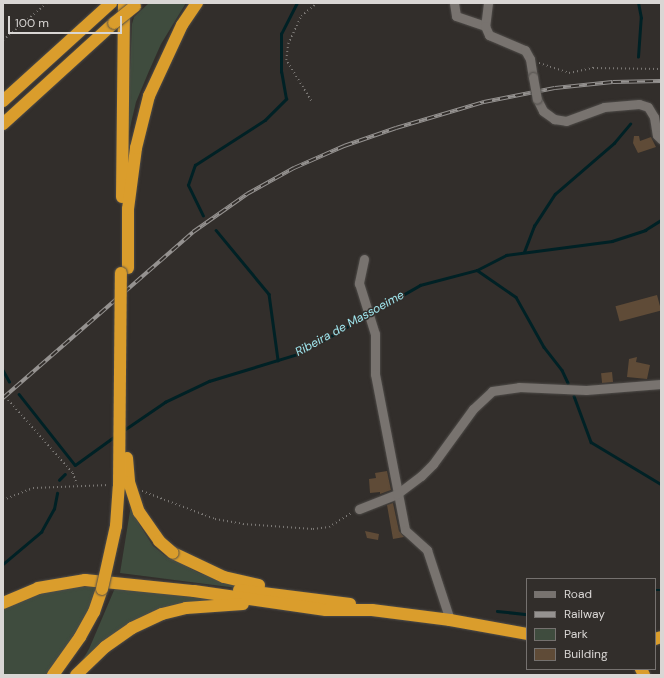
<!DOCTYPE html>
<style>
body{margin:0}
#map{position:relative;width:664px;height:678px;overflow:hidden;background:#322e2b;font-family:"DM Sans",sans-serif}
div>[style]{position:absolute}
.green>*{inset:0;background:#3f4c3e}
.stream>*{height:2.5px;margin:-1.25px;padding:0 1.25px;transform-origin:1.25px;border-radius:1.25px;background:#002125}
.building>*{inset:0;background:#5f4b37;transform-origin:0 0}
.path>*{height:1.5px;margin-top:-0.75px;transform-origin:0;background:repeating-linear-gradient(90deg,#7b7875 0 1px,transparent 0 4px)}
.roads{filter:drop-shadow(0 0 1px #4f4c49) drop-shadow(0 0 1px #4f4c49)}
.street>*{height:9px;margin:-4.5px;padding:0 4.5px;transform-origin:4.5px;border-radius:4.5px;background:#78736f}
.highway>*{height:12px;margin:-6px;padding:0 6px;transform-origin:6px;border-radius:6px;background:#da9d2c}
.rail>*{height:4px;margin-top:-2px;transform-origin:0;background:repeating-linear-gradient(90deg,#322e2b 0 8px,#959290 0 16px);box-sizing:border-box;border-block:1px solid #959290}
.bridges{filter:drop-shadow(0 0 1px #4f4c49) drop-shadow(0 0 1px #4f4c49)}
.street-bridge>*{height:9px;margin:-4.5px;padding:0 4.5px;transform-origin:4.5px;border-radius:4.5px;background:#78736f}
.highway-bridge>*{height:12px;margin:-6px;padding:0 6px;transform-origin:6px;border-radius:6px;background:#da9d2c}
span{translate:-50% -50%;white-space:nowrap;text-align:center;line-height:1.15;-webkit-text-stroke:3px #322e2b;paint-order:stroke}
.water-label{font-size:12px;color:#a0e7ef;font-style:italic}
.frame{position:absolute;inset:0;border:4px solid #d9d6d4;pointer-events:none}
.legend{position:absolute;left:526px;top:578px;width:130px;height:92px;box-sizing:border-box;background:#322e2b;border:1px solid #75716f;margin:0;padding:5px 7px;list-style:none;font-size:12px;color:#d9d6d4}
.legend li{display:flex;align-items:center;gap:8px;height:20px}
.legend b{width:20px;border:1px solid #75716f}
.scale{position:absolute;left:8px;top:16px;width:114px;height:18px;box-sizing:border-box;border:2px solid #d9d6d4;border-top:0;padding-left:5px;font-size:12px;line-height:14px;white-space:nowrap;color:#d9d6d4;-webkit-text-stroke:3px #322e2b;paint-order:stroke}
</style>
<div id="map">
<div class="green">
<div style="clip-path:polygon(149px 3px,186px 3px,161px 44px,149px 71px,136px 102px,127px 140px,132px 24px,134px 17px)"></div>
<div style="clip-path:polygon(131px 505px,139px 524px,153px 546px,169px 559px,171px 558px,199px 573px,245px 589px,120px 573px)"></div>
<div style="clip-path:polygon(67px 587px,98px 587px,89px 612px,49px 675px,3px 675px,3px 609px,37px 594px)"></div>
<div style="clip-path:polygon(115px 588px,225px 601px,169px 609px,79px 666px,89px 649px)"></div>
</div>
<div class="stream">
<div style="left:638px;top:57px;width:39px;rotate:-86deg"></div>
<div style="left:641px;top:18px;width:15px;rotate:-101deg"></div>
<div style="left:203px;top:216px;width:34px;rotate:-116deg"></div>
<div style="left:188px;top:185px;width:21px;rotate:-71deg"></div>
<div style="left:195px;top:165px;width:83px;rotate:-32.7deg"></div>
<div style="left:265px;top:120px;width:30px;rotate:-45deg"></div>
<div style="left:286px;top:99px;width:27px;rotate:-100deg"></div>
<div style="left:281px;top:72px;width:38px;rotate:-90deg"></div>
<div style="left:281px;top:34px;width:35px;rotate:-63deg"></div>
<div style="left:216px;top:230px;width:83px;rotate:50.4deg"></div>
<div style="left:269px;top:294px;width:67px;rotate:82.2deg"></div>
<div style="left:524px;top:252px;width:28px;rotate:-69deg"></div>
<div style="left:534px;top:226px;width:38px;rotate:-57deg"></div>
<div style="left:555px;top:194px;width:78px;rotate:-40.8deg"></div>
<div style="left:614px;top:143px;width:25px;rotate:-50deg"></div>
<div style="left:477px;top:270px;width:33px;rotate:-27deg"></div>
<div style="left:506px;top:255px;width:107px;rotate:-7.5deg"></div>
<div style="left:612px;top:241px;width:35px;rotate:-18deg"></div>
<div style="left:645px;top:230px;width:19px;rotate:-32deg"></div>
<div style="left:3px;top:370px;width:13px;rotate:61deg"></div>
<div style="left:19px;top:394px;width:90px;rotate:51.7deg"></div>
<div style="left:75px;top:465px;width:49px;rotate:-35.9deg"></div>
<div style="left:574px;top:396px;width:49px;rotate:69.7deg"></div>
<div style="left:591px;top:442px;width:82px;rotate:31deg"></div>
<div style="left:124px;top:430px;width:50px;rotate:-34.3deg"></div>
<div style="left:165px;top:402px;width:49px;rotate:-25.5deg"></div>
<div style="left:209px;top:381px;width:96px;rotate:-16.9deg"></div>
<div style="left:301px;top:353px;width:137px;rotate:-29.7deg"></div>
<div style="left:420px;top:285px;width:59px;rotate:-14.7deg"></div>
<div style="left:477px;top:270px;width:47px;rotate:34.7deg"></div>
<div style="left:516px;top:297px;width:57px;rotate:60.8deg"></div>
<div style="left:544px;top:347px;width:29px;rotate:52deg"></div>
<div style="left:562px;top:370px;width:14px;rotate:65deg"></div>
<div style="left:59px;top:480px;width:8px;rotate:-45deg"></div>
<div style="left:3px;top:564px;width:50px;rotate:-40.1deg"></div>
<div style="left:41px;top:532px;width:26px;rotate:-61deg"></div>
<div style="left:54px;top:509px;width:16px;rotate:-79deg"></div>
<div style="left:655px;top:590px;width:6px"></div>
<div style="left:497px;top:611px;width:30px;rotate:6deg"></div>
</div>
<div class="building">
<div style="clip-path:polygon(634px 136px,639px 136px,640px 141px,651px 137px,656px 147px,638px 153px,633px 143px)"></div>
<div style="left:657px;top:295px;width:16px;height:43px;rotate:75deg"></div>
<div style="clip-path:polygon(637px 357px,636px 362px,650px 365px,647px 379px,627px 377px,629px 359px)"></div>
<div style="left:612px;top:372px;width:10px;height:11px;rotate:84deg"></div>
<div style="clip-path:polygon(387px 471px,391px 490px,380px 494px,380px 492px,370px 493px,369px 479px,376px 478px,375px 473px)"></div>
<div style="clip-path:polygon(393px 503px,399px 531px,404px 537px,393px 539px,387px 505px)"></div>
<div style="clip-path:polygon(365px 531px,379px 534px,378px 540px,367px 538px)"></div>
</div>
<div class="path">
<div style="left:3px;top:40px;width:57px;rotate:-40.1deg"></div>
<div style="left:539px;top:63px;width:32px;rotate:18deg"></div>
<div style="left:569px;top:73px;width:25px;rotate:-12deg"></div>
<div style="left:593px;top:68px;width:68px;rotate:0.8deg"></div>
<div style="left:311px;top:101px;width:48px;rotate:-121.4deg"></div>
<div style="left:286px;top:60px;width:16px;rotate:-83deg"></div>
<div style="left:288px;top:44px;width:31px;rotate:-65deg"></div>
<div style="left:301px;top:16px;width:21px;rotate:-39deg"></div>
<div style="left:3px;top:394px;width:106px;rotate:48.5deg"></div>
<div style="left:73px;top:473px;width:12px;rotate:70deg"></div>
<div style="left:142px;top:491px;width:78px;rotate:21deg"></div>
<div style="left:215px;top:519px;width:28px;rotate:10deg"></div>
<div style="left:243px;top:524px;width:70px;rotate:4.1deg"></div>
<div style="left:313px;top:529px;width:16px;rotate:-7deg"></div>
<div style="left:329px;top:527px;width:26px;rotate:-32deg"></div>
<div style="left:3px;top:500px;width:32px;rotate:-22deg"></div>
<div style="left:33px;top:488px;width:76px;rotate:-2.3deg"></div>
</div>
<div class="roads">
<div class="street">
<div style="left:454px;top:3px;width:13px;rotate:81deg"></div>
<div style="left:456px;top:16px;width:31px;rotate:19deg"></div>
<div style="left:488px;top:3px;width:23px;rotate:97deg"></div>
<div style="left:485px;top:26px;width:10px;rotate:66deg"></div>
<div style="left:489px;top:35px;width:39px;rotate:23deg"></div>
<div style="left:525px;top:50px;width:10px;rotate:61deg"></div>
<div style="left:530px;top:59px;width:18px;rotate:81deg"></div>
<div style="left:537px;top:99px;width:13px;rotate:63deg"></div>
<div style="left:543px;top:111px;width:14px;rotate:36deg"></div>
<div style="left:554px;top:119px;width:12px;rotate:9deg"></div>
<div style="left:566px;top:121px;width:40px;rotate:-20.2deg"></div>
<div style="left:604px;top:107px;width:35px;rotate:-5deg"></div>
<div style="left:639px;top:104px;width:9px;rotate:18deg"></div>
<div style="left:648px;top:107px;width:12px;rotate:59deg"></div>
<div style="left:654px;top:117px;width:18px;rotate:81deg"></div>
<div style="left:657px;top:135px;width:6px;rotate:45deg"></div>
<div style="left:364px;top:259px;width:25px;rotate:102deg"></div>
<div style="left:359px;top:283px;width:53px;rotate:72.6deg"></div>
<div style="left:375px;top:334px;width:40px;rotate:90deg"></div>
<div style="left:375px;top:374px;width:159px;rotate:79.1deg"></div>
<div style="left:405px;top:530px;width:30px;rotate:42deg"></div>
<div style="left:427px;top:550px;width:74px;rotate:71.8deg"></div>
<div style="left:359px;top:509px;width:41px;rotate:-21.5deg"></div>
<div style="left:397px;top:494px;width:30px;rotate:-37deg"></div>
<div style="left:421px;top:476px;width:17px;rotate:-45deg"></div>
<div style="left:433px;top:464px;width:68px;rotate:-54deg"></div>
<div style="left:473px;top:409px;width:26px;rotate:-43deg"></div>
<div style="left:492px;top:391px;width:27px;rotate:-8deg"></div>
<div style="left:519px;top:387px;width:67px;rotate:2.6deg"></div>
<div style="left:586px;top:390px;width:75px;rotate:-4.6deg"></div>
</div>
<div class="highway">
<div style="left:3px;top:101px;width:146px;rotate:-42.2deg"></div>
<div style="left:3px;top:124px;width:150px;rotate:-42.3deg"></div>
<div style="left:122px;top:197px;width:194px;rotate:-89.4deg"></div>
<div style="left:128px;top:268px;width:59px;rotate:-90deg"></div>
<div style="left:128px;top:209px;width:62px;rotate:-82.5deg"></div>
<div style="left:136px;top:148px;width:54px;rotate:-76deg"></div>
<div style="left:149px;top:96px;width:78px;rotate:-65.1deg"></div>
<div style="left:182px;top:25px;width:27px;rotate:-56deg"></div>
<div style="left:173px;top:553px;width:56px;rotate:25.2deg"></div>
<div style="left:224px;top:577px;width:36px;rotate:13deg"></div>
<div style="left:239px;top:590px;width:112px;rotate:7.2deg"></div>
<div style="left:3px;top:603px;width:38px;rotate:-23deg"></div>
<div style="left:38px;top:588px;width:48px;rotate:-9.7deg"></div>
<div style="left:85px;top:580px;width:110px;rotate:5.8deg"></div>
<div style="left:194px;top:591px;width:133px;rotate:8.2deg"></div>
<div style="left:326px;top:610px;width:46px"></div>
<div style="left:372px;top:610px;width:79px;rotate:7.3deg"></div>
<div style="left:450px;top:620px;width:78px;rotate:10.3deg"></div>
<div style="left:655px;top:639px;width:6px;rotate:-18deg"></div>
<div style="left:641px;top:669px;width:7px;rotate:63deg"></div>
<div style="left:53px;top:675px;width:47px;rotate:-54.6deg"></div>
<div style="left:80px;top:637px;width:29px;rotate:-61deg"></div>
<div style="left:94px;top:612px;width:24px;rotate:-71deg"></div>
<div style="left:76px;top:675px;width:40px;rotate:-44deg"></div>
<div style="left:105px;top:647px;width:33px;rotate:-35deg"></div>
<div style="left:132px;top:628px;width:33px;rotate:-25deg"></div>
<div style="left:162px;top:614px;width:25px;rotate:-14deg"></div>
<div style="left:186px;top:608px;width:57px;rotate:-4deg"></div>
</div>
</div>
<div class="rail">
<div style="left:3px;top:398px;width:252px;rotate:-41.1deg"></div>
<div style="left:193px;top:232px;width:66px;rotate:-35.1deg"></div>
<div style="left:247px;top:194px;width:54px;rotate:-29deg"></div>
<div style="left:294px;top:168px;width:55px;rotate:-23.7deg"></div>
<div style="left:344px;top:146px;width:55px;rotate:-19.1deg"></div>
<div style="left:396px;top:128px;width:92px;rotate:-16.5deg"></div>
<div style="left:484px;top:102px;width:72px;rotate:-11.2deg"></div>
<div style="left:555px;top:88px;width:58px;rotate:-5.9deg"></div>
<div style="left:613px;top:82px;width:48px;rotate:-1.2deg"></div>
</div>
<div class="bridges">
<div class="street-bridge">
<div style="left:533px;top:77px;width:22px;rotate:80deg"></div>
</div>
<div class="highway-bridge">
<div style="left:114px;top:23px;width:27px;rotate:-39deg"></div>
<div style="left:127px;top:458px;width:24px;rotate:85deg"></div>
<div style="left:129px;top:482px;width:32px;rotate:72deg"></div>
<div style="left:139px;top:512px;width:35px;rotate:55deg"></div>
<div style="left:159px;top:541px;width:18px;rotate:41deg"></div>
<div style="left:102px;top:589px;width:65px;rotate:-77.5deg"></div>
<div style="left:116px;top:526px;width:39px;rotate:-86deg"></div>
<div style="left:119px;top:487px;width:214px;rotate:-89.5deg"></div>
</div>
</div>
<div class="water-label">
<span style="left:350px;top:324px;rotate:-29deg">Ribeira de Massoeime</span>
</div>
<div class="frame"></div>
<ul class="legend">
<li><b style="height:5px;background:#78736f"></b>Road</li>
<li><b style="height:5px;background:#959290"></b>Railway</li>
<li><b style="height:11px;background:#3f4c3e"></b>Park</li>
<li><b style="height:11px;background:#5f4b37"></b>Building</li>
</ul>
<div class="scale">100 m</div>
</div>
